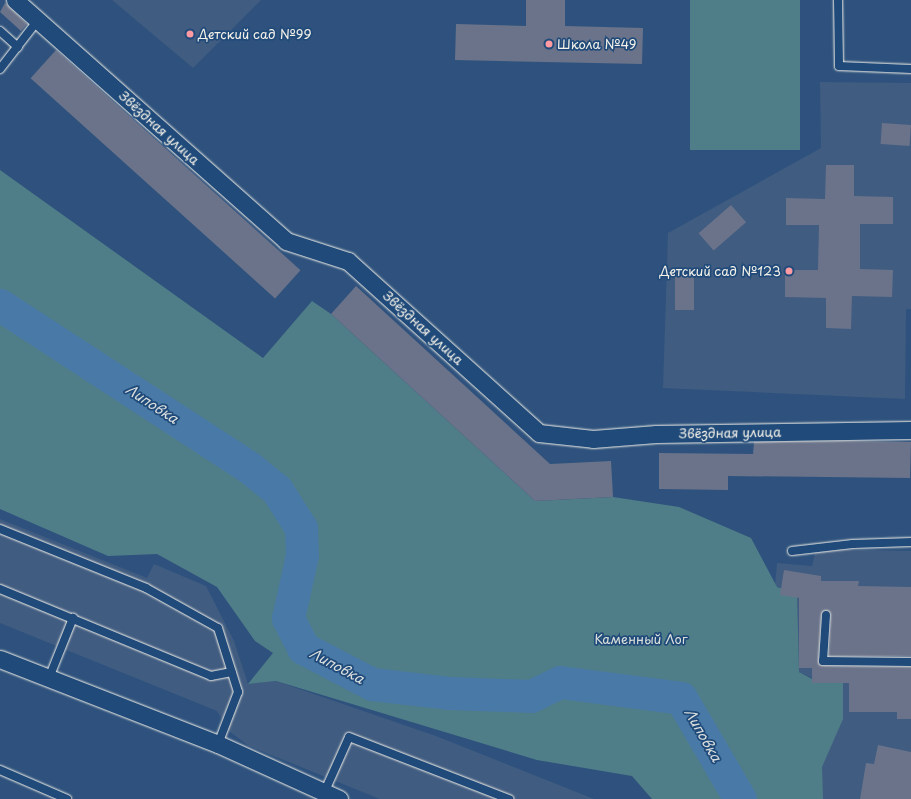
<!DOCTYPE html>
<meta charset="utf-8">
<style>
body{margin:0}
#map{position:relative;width:911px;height:799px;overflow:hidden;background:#2e527d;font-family:"Playpen Sans",sans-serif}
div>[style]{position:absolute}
.built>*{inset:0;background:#405c81}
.green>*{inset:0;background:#507e88;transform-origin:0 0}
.river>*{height:33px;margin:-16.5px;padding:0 16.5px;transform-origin:16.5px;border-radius:16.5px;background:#4979a6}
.building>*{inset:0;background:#6a738a;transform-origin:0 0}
.roads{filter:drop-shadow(0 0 1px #f4f1e8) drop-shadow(0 0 1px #f4f1e8)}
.lane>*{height:8px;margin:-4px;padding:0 4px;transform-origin:4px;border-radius:4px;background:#1f4a7a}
.street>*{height:17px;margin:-8.5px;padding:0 8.5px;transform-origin:8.5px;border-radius:8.5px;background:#1f4a7a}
.dots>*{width:11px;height:11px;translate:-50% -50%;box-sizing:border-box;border:2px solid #1f4a7a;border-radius:50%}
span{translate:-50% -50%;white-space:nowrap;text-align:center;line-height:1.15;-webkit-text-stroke:3.5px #1f4a7a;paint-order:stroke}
.poi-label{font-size:13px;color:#f4f1e8}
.left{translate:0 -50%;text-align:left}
.right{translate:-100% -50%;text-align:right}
.street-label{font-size:13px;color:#f4f1e8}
.park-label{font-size:13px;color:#dbe0da}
.water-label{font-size:14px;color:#dadfde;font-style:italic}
</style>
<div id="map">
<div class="built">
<div style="clip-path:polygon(112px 0,261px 0,193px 68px)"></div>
<div style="clip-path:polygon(820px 82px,911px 83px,911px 309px,906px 309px,905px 399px,663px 388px,668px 233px,821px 148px)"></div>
<div style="clip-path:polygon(0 519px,147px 578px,154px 564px,206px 586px,234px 641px,248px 684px,276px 681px,436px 736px,594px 799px,380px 799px,249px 746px,230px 732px,217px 711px,0 623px)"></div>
<div style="clip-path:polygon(816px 549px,911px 551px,911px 799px,821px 799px,812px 678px,797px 671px,795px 592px,775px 586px,777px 563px,812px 566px)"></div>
</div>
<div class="green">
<div style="left:690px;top:0;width:110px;height:150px"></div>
<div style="clip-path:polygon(0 170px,263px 358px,312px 301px,331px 314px,535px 501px,613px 497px,679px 507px,751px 538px,777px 587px,797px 593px,799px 672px,814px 680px,843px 679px,843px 719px,822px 767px,823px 799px,652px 799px,632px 776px,537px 760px,276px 681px,248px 684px,273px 653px,255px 641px,217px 587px,157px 554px,108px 556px,0 509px)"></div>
</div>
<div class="river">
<div style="left:0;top:305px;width:298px;rotate:33.1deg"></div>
<div style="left:250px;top:468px;width:35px;rotate:39deg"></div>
<div style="left:277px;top:490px;width:45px;rotate:57.7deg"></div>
<div style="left:301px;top:528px;width:27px;rotate:88deg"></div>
<div style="left:302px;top:555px;width:65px;rotate:102.5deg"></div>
<div style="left:288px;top:618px;width:34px;rotate:63deg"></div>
<div style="left:303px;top:648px;width:78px;rotate:27.6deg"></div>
<div style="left:372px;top:684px;width:79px;rotate:6.6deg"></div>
<div style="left:450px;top:693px;width:81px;rotate:2.1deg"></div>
<div style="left:531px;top:696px;width:32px;rotate:-26deg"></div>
<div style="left:560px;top:682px;width:122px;rotate:7.5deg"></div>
<div style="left:681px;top:698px;width:117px;rotate:59.7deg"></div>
</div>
<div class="building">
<div style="clip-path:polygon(526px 0,565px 0,565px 26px,643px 28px,642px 64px,455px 60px,456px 24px,526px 26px)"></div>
<div style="clip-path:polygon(5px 3px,27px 24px,21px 31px,0 12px)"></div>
<div style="left:56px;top:50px;width:329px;height:38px;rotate:42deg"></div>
<div style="left:882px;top:123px;width:29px;height:21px;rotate:4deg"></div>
<div style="clip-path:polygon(826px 165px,854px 165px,854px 196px,893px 197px,893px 224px,860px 224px,860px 269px,893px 270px,892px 297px,852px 296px,851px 329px,826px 328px,826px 298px,785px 297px,785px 270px,818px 270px,819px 225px,786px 225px,786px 198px,825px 199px)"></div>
<div style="left:731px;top:205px;width:23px;height:43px;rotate:49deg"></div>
<div style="left:675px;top:273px;width:19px;height:37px"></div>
<div style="clip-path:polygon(356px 286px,550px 464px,611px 461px,613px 497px,535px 501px,331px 314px)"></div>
<div style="clip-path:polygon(840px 441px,911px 442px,910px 478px,728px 476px,728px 490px,659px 489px,659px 453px,753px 454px,754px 442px)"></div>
<div style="clip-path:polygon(784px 570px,821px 576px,821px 581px,859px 581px,858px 586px,911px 587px,911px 656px,829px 656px,831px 615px,826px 610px,821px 615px,818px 661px,823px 666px,911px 667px,911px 719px,897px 719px,897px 712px,849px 712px,849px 683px,812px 683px,812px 668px,799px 668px,799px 598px,780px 595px)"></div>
<div style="clip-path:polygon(878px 745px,911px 752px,911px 799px,860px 799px,866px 763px,874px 764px)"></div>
</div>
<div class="roads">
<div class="lane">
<div style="left:838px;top:0;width:66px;rotate:89.1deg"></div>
<div style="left:839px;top:66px;width:72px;rotate:2.4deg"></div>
<div style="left:0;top:31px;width:24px;rotate:42deg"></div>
<div style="left:0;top:69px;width:62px;rotate:-52.2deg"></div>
<div style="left:0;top:529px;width:157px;rotate:22deg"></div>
<div style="left:146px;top:588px;width:82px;rotate:29.1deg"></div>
<div style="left:218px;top:628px;width:67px;rotate:72.6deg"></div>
<div style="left:238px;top:692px;width:56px;rotate:111deg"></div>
<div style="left:792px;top:551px;width:61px;rotate:-6.5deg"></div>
<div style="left:853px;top:544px;width:58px;rotate:-2deg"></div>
<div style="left:0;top:589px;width:228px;rotate:22.4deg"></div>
<div style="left:211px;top:676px;width:21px;rotate:-11deg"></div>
<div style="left:826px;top:615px;width:46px;rotate:93.7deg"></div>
<div style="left:823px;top:661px;width:88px;rotate:0.7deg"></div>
<div style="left:49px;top:678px;width:65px;rotate:-68.2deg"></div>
<div style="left:0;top:770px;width:73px;rotate:23.4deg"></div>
<div style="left:324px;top:793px;width:61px;rotate:-65.9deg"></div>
<div style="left:349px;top:737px;width:172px;rotate:21.2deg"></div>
</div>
<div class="street">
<div style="left:15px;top:0;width:363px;rotate:41.6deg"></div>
<div style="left:286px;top:241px;width:65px;rotate:17.9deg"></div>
<div style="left:348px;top:261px;width:257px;rotate:42deg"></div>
<div style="left:539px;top:433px;width:54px;rotate:6.3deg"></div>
<div style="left:593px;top:439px;width:63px;rotate:-4.5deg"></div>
<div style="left:656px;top:434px;width:255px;rotate:-0.9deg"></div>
<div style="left:0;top:659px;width:234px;rotate:21.3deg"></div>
<div style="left:218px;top:744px;width:133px;rotate:24.4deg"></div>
</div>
</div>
<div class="dots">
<div style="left:190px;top:34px;background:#ff9aa2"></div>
<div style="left:549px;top:44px;background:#ff9aa2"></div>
<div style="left:789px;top:271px;background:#ff9aa2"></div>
</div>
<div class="poi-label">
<span class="left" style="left:198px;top:34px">Детский сад №99</span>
<span class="left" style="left:557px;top:44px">Школа №49</span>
<span class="right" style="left:781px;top:271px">Детский сад №123</span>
</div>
<div class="street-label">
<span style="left:159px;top:128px;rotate:42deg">Звёздная улица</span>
<span style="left:423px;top:328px;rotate:42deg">Звёздная улица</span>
<span style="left:730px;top:433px;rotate:-1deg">Звёздная улица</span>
</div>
<div class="park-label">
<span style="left:641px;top:639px">Каменный Лог</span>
</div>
<div class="water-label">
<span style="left:152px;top:404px;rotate:33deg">Липовка</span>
<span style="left:337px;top:666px;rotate:28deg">Липовка</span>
<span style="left:703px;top:735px;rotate:60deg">Липовка</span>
</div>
</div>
